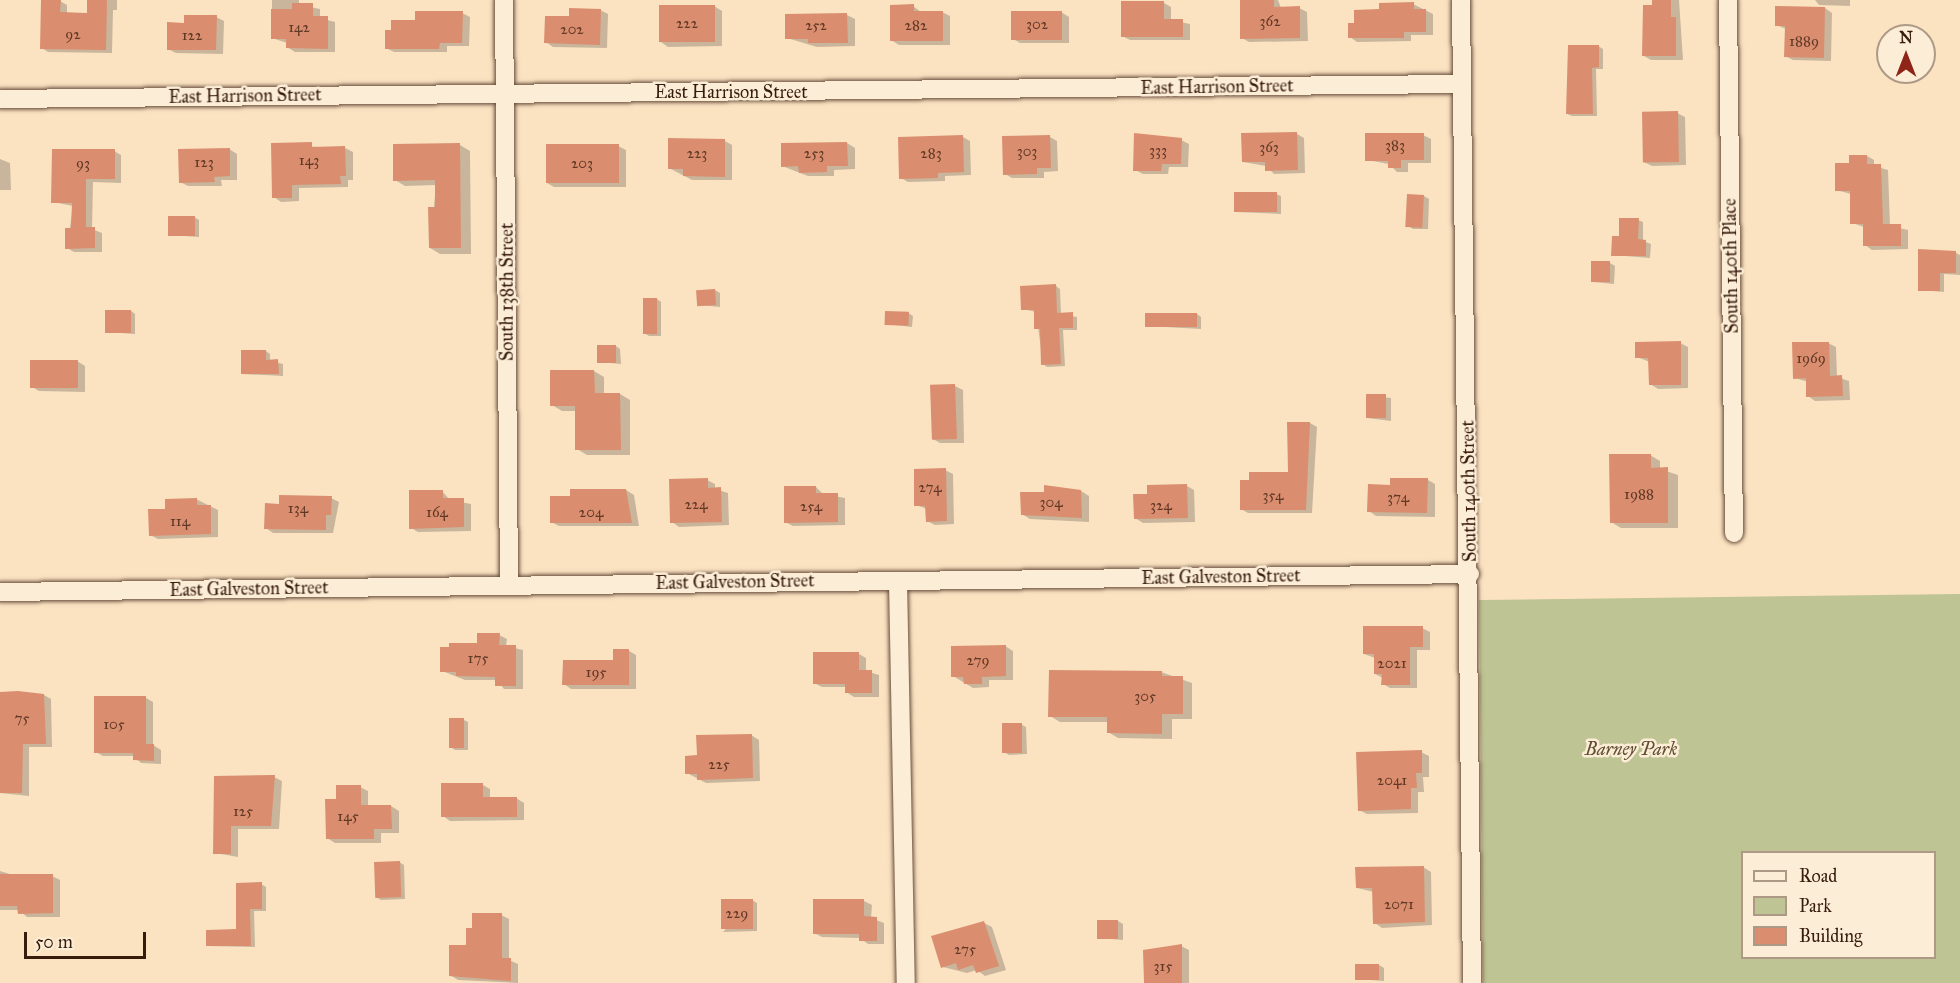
<!DOCTYPE html>
<style>
body{margin:0}
#map{position:relative;width:1960px;height:983px;overflow:hidden;background:#fbe3c2;font-family:"IM FELL Great Primer",serif}
div>[style]{position:absolute}
.green>*{inset:0;background:#bec493}
.shadow>*{inset:0;background:#0003}
.building>*{inset:0;background:#da8e6f;transform-origin:0 0}
.roads{filter:drop-shadow(0 0 2px #684d3a) drop-shadow(0 0 2px #684d3a)}
.minor>*{height:18px;margin:-9px;padding:0 9px;transform-origin:9px;border-radius:9px;background:#fcedd7}
span{translate:-50% -50%;white-space:nowrap;text-align:center;line-height:1.15;-webkit-text-stroke:5px #fcedd7;paint-order:stroke}
.number-label{font-size:15px;color:#603825}
.number-label span{-webkit-text-stroke-width:0}
.street-label{font-size:18px;color:#371b0c}
.park-label{font-size:18px;color:#604e34;font-style:italic}
.legend{position:absolute;left:1741px;top:851px;width:195px;height:108px;box-sizing:border-box;background:#fcedd7;border:2px solid #ad9986;margin:0;padding:8px 10px;list-style:none;font-size:18px;color:#371b0c}
.legend li{display:flex;align-items:center;gap:12px;height:30px}
.legend b{width:30px;border:2px solid #ad9986}
.north{position:absolute;left:1876px;top:24px;width:60px;height:60px;box-sizing:border-box;background:#fcedd7;border:2px solid #ad9986;border-radius:50%;rotate:0deg;font-size:16px;font-weight:700;line-height:24px;text-align:center;color:#371b0c}
.north::after{content:'';display:block;margin:auto;width:21px;height:27px;background:#8f2418;clip-path:polygon(50% 0,100% 100%,50% 72%,0 100%)}
.scale{position:absolute;left:24px;top:932px;width:122px;height:27px;box-sizing:border-box;border:3px solid #371b0c;border-top:0;padding-left:8px;font-size:18px;line-height:21px;white-space:nowrap;color:#371b0c;-webkit-text-stroke:4px #fcedd7;paint-order:stroke}
</style>
<div id="map">
<div class="green">
<div style="clip-path:polygon(evenodd,1960px 594px,1960px 983px,1483px 983px,1479px 600px,1960px 594px,1742px 852px,1934px 852px,1934px 958px,1742px 958px,1742px 852px)"></div>
</div>
<div class="shadow">
<div style="clip-path:polygon(89px 0,117px 0,117px 10px,113px 10px,112px 53px,48px 52px,42px 48px,60px 1px,67px 5px,67px 14px,89px 14px)"></div>
<div style="clip-path:polygon(272px 0,299px 0,299px 5px,320px 9px,320px 18px,335px 22px,335px 52px,295px 52px,287px 47px,287px 43px,272px 38px)"></div>
<div style="clip-path:polygon(1241px 0,1278px 0,1281px 8px,1299px 8px,1307px 12px,1308px 41px,1249px 42px,1242px 38px)"></div>
<div style="clip-path:polygon(1654px 0,1679px 0,1683px 60px,1651px 60px,1644px 56px)"></div>
<div style="clip-path:polygon(1815px 0,1850px 0,1850px 6px,1819px 5px)"></div>
<div style="clip-path:polygon(1164px 3px,1171px 7px,1171px 20px,1190px 24px,1190px 40px,1130px 40px,1122px 36px)"></div>
<div style="clip-path:polygon(1413px 4px,1433px 14px,1433px 35px,1411px 35px,1411px 41px,1357px 42px,1350px 37px,1381px 11px)"></div>
<div style="clip-path:polygon(714px 6px,722px 11px,722px 46px,668px 47px,661px 42px)"></div>
<div style="clip-path:polygon(913px 6px,921px 12px,942px 12px,950px 16px,950px 45px,899px 45px,891px 40px)"></div>
<div style="clip-path:polygon(1825px 8px,1832px 13px,1831px 61px,1793px 60px,1785px 56px,1786px 29px,1776px 25px)"></div>
<div style="clip-path:polygon(600px 10px,608px 14px,607px 48px,553px 47px,546px 42px,570px 18px)"></div>
<div style="clip-path:polygon(1061px 12px,1069px 17px,1069px 43px,1020px 43px,1013px 39px)"></div>
<div style="clip-path:polygon(462px 13px,470px 17px,469px 46px,447px 46px,447px 52px,394px 52px,386px 48px,416px 22px)"></div>
<div style="clip-path:polygon(847px 15px,855px 19px,855px 46px,817px 47px,787px 38px)"></div>
<div style="clip-path:polygon(216px 17px,224px 21px,223px 54px,176px 53px,168px 49px,185px 24px)"></div>
<div style="clip-path:polygon(1598px 46px,1603px 49px,1603px 69px,1596px 69px,1597px 116px,1572px 116px,1567px 114px)"></div>
<div style="clip-path:polygon(1677px 113px,1685px 117px,1686px 165px,1652px 166px,1644px 162px)"></div>
<div style="clip-path:polygon(1297px 134px,1304px 138px,1305px 173px,1274px 174px,1266px 166px,1243px 162px)"></div>
<div style="clip-path:polygon(1423px 135px,1431px 139px,1431px 163px,1408px 163px,1408px 172px,1397px 172px,1389px 164px,1367px 160px)"></div>
<div style="clip-path:polygon(963px 137px,970px 141px,971px 175px,945px 176px,945px 181px,908px 182px,901px 178px)"></div>
<div style="clip-path:polygon(1050px 137px,1057px 141px,1058px 171px,1044px 172px,1044px 178px,1012px 178px,1005px 174px)"></div>
<div style="clip-path:polygon(1181px 140px,1189px 144px,1188px 167px,1169px 167px,1168px 174px,1143px 174px,1135px 170px)"></div>
<div style="clip-path:polygon(725px 141px,732px 145px,732px 180px,692px 180px,669px 168px)"></div>
<div style="clip-path:polygon(847px 143px,855px 148px,855px 169px,834px 170px,834px 176px,808px 176px,782px 166px)"></div>
<div style="clip-path:polygon(273px 145px,345px 148px,353px 152px,353px 180px,348px 180px,348px 187px,299px 188px,299px 201px,281px 202px,274px 197px)"></div>
<div style="clip-path:polygon(460px 145px,470px 151px,471px 254px,440px 254px,430px 248px,436px 185px,405px 186px,395px 180px)"></div>
<div style="clip-path:polygon(618px 146px,626px 150px,626px 187px,554px 187px,547px 183px)"></div>
<div style="clip-path:polygon(229px 149px,237px 154px,237px 180px,221px 180px,222px 186px,188px 186px,180px 182px)"></div>
<div style="clip-path:polygon(114px 151px,121px 155px,121px 183px,93px 182px,92px 229px,102px 233px,102px 252px,74px 252px,67px 248px,73px 206px,53px 202px)"></div>
<div style="clip-path:polygon(1867px 156px,1874px 160px,1874px 166px,1888px 170px,1890px 226px,1908px 230px,1908px 249px,1872px 250px,1865px 245px,1864px 227px,1852px 223px,1851px 194px,1836px 190px,1851px 164px)"></div>
<div style="clip-path:polygon(0 159px,10px 163px,11px 190px,0 190px)"></div>
<div style="clip-path:polygon(1276px 194px,1281px 196px,1281px 214px,1236px 212px)"></div>
<div style="clip-path:polygon(1424px 196px,1429px 199px,1428px 229px,1413px 229px,1408px 226px)"></div>
<div style="clip-path:polygon(194px 217px,199px 220px,199px 237px,170px 235px)"></div>
<div style="clip-path:polygon(1638px 220px,1643px 222px,1643px 241px,1651px 244px,1650px 258px,1613px 255px,1620px 238px)"></div>
<div style="clip-path:polygon(1956px 253px,1960px 255px,1960px 275px,1944px 274px,1944px 292px,1920px 290px)"></div>
<div style="clip-path:polygon(1610px 263px,1615px 266px,1614px 284px,1593px 282px)"></div>
<div style="clip-path:polygon(1056px 286px,1060px 289px,1061px 314px,1077px 317px,1077px 330px,1063px 330px,1065px 366px,1047px 367px,1043px 364px,1036px 312px,1023px 309px)"></div>
<div style="clip-path:polygon(715px 290px,720px 293px,720px 307px,698px 305px)"></div>
<div style="clip-path:polygon(657px 299px,661px 302px,661px 336px,649px 336px,644px 333px)"></div>
<div style="clip-path:polygon(131px 311px,135px 314px,135px 334px,107px 332px)"></div>
<div style="clip-path:polygon(908px 313px,913px 316px,912px 327px,886px 324px)"></div>
<div style="clip-path:polygon(1197px 314px,1201px 317px,1201px 329px,1147px 326px)"></div>
<div style="clip-path:polygon(1680px 343px,1688px 347px,1688px 388px,1658px 389px,1650px 384px,1650px 362px,1637px 357px)"></div>
<div style="clip-path:polygon(1828px 343px,1836px 347px,1837px 377px,1849px 381px,1850px 400px,1815px 401px,1808px 396px,1808px 382px,1795px 378px)"></div>
<div style="clip-path:polygon(616px 346px,620px 349px,621px 364px,599px 362px)"></div>
<div style="clip-path:polygon(266px 351px,270px 354px,270px 361px,283px 364px,283px 376px,243px 374px)"></div>
<div style="clip-path:polygon(77px 361px,85px 366px,85px 392px,39px 391px,32px 387px)"></div>
<div style="clip-path:polygon(594px 371px,604px 377px,604px 394px,620px 394px,630px 400px,630px 455px,587px 455px,577px 449px,576px 411px,562px 411px,552px 405px)"></div>
<div style="clip-path:polygon(932px 386px,955px 386px,963px 390px,964px 443px,940px 443px,933px 439px)"></div>
<div style="clip-path:polygon(1367px 395px,1391px 398px,1391px 421px,1367px 418px)"></div>
<div style="clip-path:polygon(1310px 423px,1317px 427px,1312px 513px,1248px 513px,1241px 509px,1290px 473px,1289px 424px)"></div>
<div style="clip-path:polygon(1650px 455px,1660px 461px,1660px 469px,1678px 475px,1678px 528px,1621px 528px,1611px 522px)"></div>
<div style="clip-path:polygon(945px 470px,953px 474px,954px 524px,935px 525px,927px 521px,927px 509px,916px 505px)"></div>
<div style="clip-path:polygon(707px 480px,715px 484px,715px 489px,728px 493px,729px 525px,679px 527px,672px 522px)"></div>
<div style="clip-path:polygon(1428px 480px,1435px 484px,1435px 517px,1376px 516px,1369px 511px,1392px 486px)"></div>
<div style="clip-path:polygon(1187px 486px,1194px 490px,1195px 522px,1143px 523px,1135px 518px,1149px 495px)"></div>
<div style="clip-path:polygon(816px 487px,823px 494px,845px 498px,845px 525px,793px 526px,785px 522px)"></div>
<div style="clip-path:polygon(626px 490px,634px 495px,639px 526px,559px 526px,551px 522px,572px 497px)"></div>
<div style="clip-path:polygon(442px 491px,450px 500px,471px 504px,471px 531px,418px 532px,411px 528px)"></div>
<div style="clip-path:polygon(1081px 491px,1089px 496px,1089px 522px,1030px 519px,1022px 514px,1046px 493px)"></div>
<div style="clip-path:polygon(331px 498px,339px 502px,333px 533px,273px 533px,266px 528px,281px 505px)"></div>
<div style="clip-path:polygon(196px 499px,218px 510px,218px 537px,158px 539px,150px 535px,167px 510px)"></div>
<div style="clip-path:polygon(1422px 628px,1430px 632px,1430px 650px,1417px 650px,1417px 688px,1390px 688px,1383px 684px,1383px 678px,1375px 674px,1375px 658px,1364px 654px)"></div>
<div style="clip-path:polygon(499px 635px,507px 639px,506px 646px,523px 650px,523px 689px,504px 689px,497px 680px,465px 680px,442px 671px,450px 648px,478px 644px)"></div>
<div style="clip-path:polygon(1005px 646px,1013px 651px,1013px 680px,989px 680px,989px 687px,973px 688px,953px 676px)"></div>
<div style="clip-path:polygon(629px 651px,636px 655px,636px 689px,571px 689px,564px 684px,615px 662px)"></div>
<div style="clip-path:polygon(859px 654px,866px 658px,866px 671px,879px 675px,879px 697px,854px 697px,846px 692px,846px 687px,822px 687px,814px 683px)"></div>
<div style="clip-path:polygon(1161px 672px,1192px 683px,1192px 719px,1172px 719px,1172px 739px,1118px 738px,1108px 732px,1108px 722px,1060px 722px,1050px 716px)"></div>
<div style="clip-path:polygon(0 693px,44px 695px,51px 699px,52px 747px,29px 747px,29px 796px,0 793px)"></div>
<div style="clip-path:polygon(146px 698px,153px 702px,153px 745px,161px 750px,161px 764px,141px 763px,134px 756px,103px 756px,96px 752px)"></div>
<div style="clip-path:polygon(464px 720px,468px 722px,468px 750px,455px 750px,450px 747px)"></div>
<div style="clip-path:polygon(1022px 725px,1026px 727px,1027px 754px,1009px 755px,1004px 752px)"></div>
<div style="clip-path:polygon(751px 735px,759px 740px,760px 781px,706px 783px,687px 773px,698px 757px)"></div>
<div style="clip-path:polygon(1421px 752px,1429px 756px,1429px 777px,1423px 777px,1424px 792px,1418px 792px,1418px 813px,1367px 814px,1359px 810px)"></div>
<div style="clip-path:polygon(274px 777px,282px 781px,279px 829px,238px 829px,238px 857px,215px 853px,216px 778px)"></div>
<div style="clip-path:polygon(483px 785px,490px 789px,490px 799px,516px 798px,524px 803px,524px 820px,450px 821px,443px 816px)"></div>
<div style="clip-path:polygon(360px 787px,368px 791px,368px 806px,391px 806px,399px 811px,399px 833px,381px 833px,381px 843px,335px 843px,327px 838px,338px 801px)"></div>
<div style="clip-path:polygon(399px 862px,404px 865px,405px 899px,381px 900px,376px 897px)"></div>
<div style="clip-path:polygon(1423px 867px,1431px 872px,1432px 925px,1382px 928px,1375px 923px,1374px 892px,1357px 888px)"></div>
<div style="clip-path:polygon(0 871px,16px 876px,52px 876px,60px 880px,60px 917px,27px 917px,19px 910px,0 910px)"></div>
<div style="clip-path:polygon(261px 884px,266px 887px,266px 911px,254px 911px,255px 947px,208px 946px,238px 931px)"></div>
<div style="clip-path:polygon(752px 900px,757px 903px,757px 931px,723px 932px)"></div>
<div style="clip-path:polygon(864px 901px,872px 905px,871px 918px,884px 923px,884px 944px,868px 944px,860px 938px,822px 937px,814px 933px)"></div>
<div style="clip-path:polygon(501px 915px,509px 919px,509px 960px,518px 964px,518px 983px,458px 980px,450px 975px,473px 930px)"></div>
<div style="clip-path:polygon(1118px 921px,1123px 924px,1123px 940px,1099px 938px)"></div>
<div style="clip-path:polygon(984px 923px,992px 927px,1006px 970px,985px 976px,977px 970px,967px 973px,943px 967px)"></div>
<div style="clip-path:polygon(1181px 946px,1189px 950px,1189px 983px,1147px 983px)"></div>
<div style="clip-path:polygon(1379px 965px,1384px 968px,1384px 981px,1357px 979px)"></div>
</div>
<div class="building">
<div style="clip-path:polygon(41px 0,61px 0,60px 12px,87px 13px,87px 0,107px 0,106px 50px,40px 49px)"></div>
<div style="clip-path:polygon(1240px 0,1274px 0,1274px 7px,1300px 6px,1300px 38px,1240px 39px)"></div>
<div style="clip-path:polygon(1652px 0,1671px 0,1671px 17px,1676px 17px,1676px 56px,1642px 56px,1643px 5px,1652px 5px)"></div>
<div style="clip-path:polygon(1121px 1px,1164px 1px,1164px 19px,1183px 19px,1183px 37px,1121px 37px)"></div>
<div style="clip-path:polygon(1414px 2px,1414px 9px,1426px 9px,1426px 32px,1404px 32px,1404px 38px,1348px 38px,1348px 23px,1354px 23px,1354px 10px,1379px 9px,1379px 3px)"></div>
<div style="clip-path:polygon(292px 3px,313px 3px,313px 16px,328px 16px,328px 49px,286px 48px,286px 39px,271px 39px,271px 9px,292px 9px)"></div>
<div style="clip-path:polygon(914px 4px,914px 11px,943px 11px,943px 41px,890px 41px,890px 5px)"></div>
<div style="left:715px;top:5px;width:37px;height:56px;rotate:90deg"></div>
<div style="clip-path:polygon(1775px 6px,1825px 7px,1824px 58px,1784px 57px,1785px 26px,1775px 26px)"></div>
<div style="clip-path:polygon(569px 8px,601px 9px,600px 45px,544px 43px,545px 16px,569px 16px)"></div>
<div style="clip-path:polygon(415px 11px,463px 11px,462px 43px,440px 43px,439px 49px,385px 49px,385px 30px,391px 30px,391px 20px,415px 20px)"></div>
<div style="left:1011px;top:11px;width:51px;height:29px"></div>
<div style="clip-path:polygon(847px 13px,848px 43px,808px 43px,808px 39px,785px 39px,785px 14px)"></div>
<div style="clip-path:polygon(184px 15px,217px 15px,216px 50px,167px 50px,167px 22px,184px 23px)"></div>
<div style="clip-path:polygon(1568px 45px,1599px 45px,1599px 67px,1592px 68px,1593px 114px,1566px 114px)"></div>
<div style="left:1678px;top:111px;width:51px;height:36px;rotate:89deg"></div>
<div style="clip-path:polygon(1297px 132px,1298px 170px,1265px 171px,1265px 162px,1242px 162px,1241px 133px)"></div>
<div style="clip-path:polygon(1134px 133px,1182px 138px,1181px 164px,1162px 164px,1161px 171px,1133px 171px)"></div>
<div style="clip-path:polygon(1365px 133px,1424px 133px,1424px 160px,1401px 160px,1401px 168px,1388px 168px,1388px 161px,1365px 161px)"></div>
<div style="clip-path:polygon(963px 135px,964px 172px,938px 173px,938px 178px,899px 179px,898px 137px)"></div>
<div style="clip-path:polygon(1050px 135px,1051px 168px,1037px 168px,1037px 174px,1003px 175px,1002px 136px)"></div>
<div style="clip-path:polygon(668px 138px,725px 139px,725px 177px,683px 176px,683px 169px,668px 169px)"></div>
<div style="clip-path:polygon(312px 142px,312px 147px,345px 146px,346px 176px,340px 176px,341px 184px,292px 185px,292px 198px,272px 198px,271px 143px)"></div>
<div style="clip-path:polygon(847px 142px,848px 166px,827px 166px,827px 172px,799px 173px,798px 166px,781px 167px,781px 143px)"></div>
<div style="clip-path:polygon(460px 143px,461px 248px,429px 248px,428px 207px,435px 207px,435px 180px,393px 181px,393px 144px)"></div>
<div style="left:546px;top:144px;width:73px;height:39px"></div>
<div style="clip-path:polygon(230px 148px,230px 176px,214px 177px,215px 182px,179px 183px,178px 149px)"></div>
<div style="clip-path:polygon(52px 149px,115px 149px,115px 179px,86px 179px,86px 227px,95px 227px,95px 248px,65px 249px,65px 228px,71px 228px,72px 203px,51px 203px)"></div>
<div style="clip-path:polygon(1849px 155px,1867px 155px,1867px 164px,1881px 164px,1883px 224px,1901px 224px,1901px 246px,1863px 246px,1863px 224px,1850px 224px,1850px 191px,1835px 191px,1835px 163px,1849px 163px)"></div>
<div style="left:1277px;top:192px;width:20px;height:43px;rotate:90deg"></div>
<div style="left:1407px;top:194px;width:17px;height:33px;rotate:3deg"></div>
<div style="left:168px;top:216px;width:27px;height:20px"></div>
<div style="clip-path:polygon(1619px 218px,1639px 218px,1638px 239px,1646px 240px,1646px 256px,1611px 256px,1612px 236px,1619px 236px)"></div>
<div style="clip-path:polygon(1918px 249px,1956px 251px,1956px 273px,1940px 273px,1940px 291px,1918px 291px)"></div>
<div style="left:1591px;top:261px;width:19px;height:21px"></div>
<div style="clip-path:polygon(1056px 284px,1057px 313px,1073px 312px,1073px 328px,1059px 328px,1061px 364px,1041px 365px,1040px 329px,1034px 329px,1034px 310px,1021px 310px,1020px 286px)"></div>
<div style="left:715px;top:289px;width:16px;height:19px;rotate:86deg"></div>
<div style="left:643px;top:298px;width:14px;height:36px"></div>
<div style="left:105px;top:310px;width:26px;height:23px"></div>
<div style="left:885px;top:311px;width:24px;height:14px;rotate:2deg"></div>
<div style="left:1145px;top:313px;width:52px;height:14px"></div>
<div style="clip-path:polygon(1681px 341px,1681px 385px,1649px 385px,1648px 358px,1635px 358px,1635px 342px)"></div>
<div style="clip-path:polygon(1792px 342px,1829px 342px,1830px 376px,1842px 375px,1843px 396px,1806px 397px,1806px 378px,1793px 379px)"></div>
<div style="left:597px;top:345px;width:19px;height:18px"></div>
<div style="clip-path:polygon(241px 350px,266px 350px,266px 360px,278px 359px,279px 374px,241px 374px)"></div>
<div style="left:30px;top:360px;width:48px;height:28px"></div>
<div style="clip-path:polygon(550px 370px,594px 370px,595px 393px,620px 393px,621px 450px,575px 450px,575px 406px,550px 406px)"></div>
<div style="left:955px;top:384px;width:55px;height:25px;rotate:88deg"></div>
<div style="left:1366px;top:394px;width:20px;height:24px"></div>
<div style="clip-path:polygon(1287px 422px,1310px 422px,1306px 510px,1240px 510px,1240px 480px,1249px 480px,1249px 472px,1288px 472px)"></div>
<div style="clip-path:polygon(1609px 454px,1651px 454px,1651px 468px,1668px 467px,1668px 523px,1610px 523px)"></div>
<div style="clip-path:polygon(946px 468px,947px 521px,926px 522px,925px 506px,914px 506px,914px 469px)"></div>
<div style="clip-path:polygon(708px 478px,708px 488px,721px 487px,722px 522px,670px 523px,669px 479px)"></div>
<div style="clip-path:polygon(1390px 478px,1428px 478px,1427px 513px,1367px 512px,1368px 484px,1390px 485px)"></div>
<div style="clip-path:polygon(1187px 484px,1188px 518px,1134px 519px,1133px 494px,1147px 494px,1147px 485px)"></div>
<div style="clip-path:polygon(1044px 485px,1081px 490px,1082px 518px,1021px 515px,1020px 492px,1044px 492px)"></div>
<div style="clip-path:polygon(784px 486px,816px 486px,816px 493px,838px 493px,838px 522px,784px 523px)"></div>
<div style="clip-path:polygon(570px 489px,626px 489px,632px 523px,550px 523px,550px 496px,570px 496px)"></div>
<div style="clip-path:polygon(409px 490px,443px 490px,443px 498px,464px 498px,464px 527px,409px 529px)"></div>
<div style="clip-path:polygon(279px 495px,332px 496px,331px 515px,326px 515px,326px 530px,264px 529px,265px 503px,279px 504px)"></div>
<div style="clip-path:polygon(197px 498px,197px 505px,211px 505px,211px 534px,149px 536px,148px 509px,165px 509px,165px 499px)"></div>
<div style="clip-path:polygon(1363px 626px,1423px 626px,1423px 647px,1410px 647px,1410px 685px,1381px 685px,1382px 674px,1374px 674px,1374px 654px,1363px 654px)"></div>
<div style="clip-path:polygon(477px 633px,500px 633px,499px 645px,516px 645px,516px 686px,495px 686px,495px 677px,456px 676px,456px 672px,440px 672px,440px 647px,449px 647px,449px 643px,477px 643px)"></div>
<div style="clip-path:polygon(1006px 645px,1006px 676px,982px 677px,982px 684px,964px 684px,963px 677px,951px 677px,951px 646px)"></div>
<div style="clip-path:polygon(613px 649px,629px 649px,629px 685px,562px 685px,563px 660px,613px 660px)"></div>
<div style="clip-path:polygon(813px 652px,859px 652px,859px 670px,872px 670px,872px 693px,845px 693px,845px 684px,813px 684px)"></div>
<div style="clip-path:polygon(1049px 670px,1162px 671px,1162px 676px,1183px 676px,1183px 714px,1162px 714px,1162px 734px,1107px 733px,1107px 717px,1048px 717px)"></div>
<div style="clip-path:polygon(18px 691px,44px 694px,46px 744px,23px 744px,22px 793px,0 793px,0 692px)"></div>
<div style="clip-path:polygon(94px 696px,146px 696px,146px 744px,154px 744px,154px 761px,133px 760px,133px 753px,94px 753px)"></div>
<div style="left:449px;top:718px;width:15px;height:30px"></div>
<div style="left:1002px;top:723px;width:20px;height:30px"></div>
<div style="clip-path:polygon(752px 734px,753px 778px,697px 780px,697px 774px,685px 774px,685px 756px,697px 755px,696px 735px)"></div>
<div style="clip-path:polygon(1422px 750px,1422px 773px,1416px 773px,1417px 788px,1411px 788px,1411px 809px,1358px 811px,1356px 752px)"></div>
<div style="clip-path:polygon(275px 775px,271px 826px,231px 826px,231px 854px,213px 854px,214px 776px)"></div>
<div style="clip-path:polygon(441px 783px,483px 783px,483px 797px,517px 797px,517px 817px,441px 817px)"></div>
<div style="clip-path:polygon(336px 785px,361px 785px,361px 805px,391px 805px,392px 829px,374px 829px,374px 839px,326px 839px,325px 799px,336px 799px)"></div>
<div style="left:400px;top:861px;width:36px;height:26px;rotate:88deg"></div>
<div style="clip-path:polygon(1424px 866px,1425px 922px,1373px 924px,1372px 888px,1356px 888px,1355px 867px)"></div>
<div style="clip-path:polygon(0 874px,53px 874px,53px 913px,18px 914px,17px 906px,0 906px)"></div>
<div style="clip-path:polygon(262px 882px,262px 909px,250px 909px,251px 946px,206px 946px,206px 930px,236px 929px,236px 883px)"></div>
<div style="left:753px;top:899px;width:30px;height:32px;rotate:90deg"></div>
<div style="clip-path:polygon(813px 899px,864px 899px,864px 916px,877px 917px,877px 941px,859px 941px,859px 934px,813px 934px)"></div>
<div style="clip-path:polygon(472px 913px,502px 913px,502px 958px,511px 958px,511px 981px,449px 976px,449px 945px,466px 945px,466px 928px,472px 928px)"></div>
<div style="left:1097px;top:920px;width:21px;height:19px"></div>
<div style="clip-path:polygon(984px 921px,999px 966px,976px 973px,973px 965px,958px 970px,956px 963px,941px 968px,931px 936px)"></div>
<div style="clip-path:polygon(1182px 944px,1182px 983px,1144px 983px,1143px 950px)"></div>
<div style="left:1355px;top:964px;width:24px;height:16px"></div>
</div>
<div class="roads">
<div class="minor">
<div style="left:504px;top:0;width:585px;rotate:89.51deg"></div>
<div style="left:1461px;top:0;width:983px;rotate:89.36deg"></div>
<div style="left:1728px;top:0;width:533px;rotate:89.36deg"></div>
<div style="left:0;top:99px;width:1461px;rotate:-0.59deg"></div>
<div style="left:898px;top:581px;width:402px;rotate:88.9deg"></div>
<div style="left:0;top:592px;width:1470px;rotate:-0.7deg"></div>
</div>
</div>
<div class="number-label">
<span style="left:1270px;top:22px">362</span>
<span style="left:687px;top:24px">222</span>
<span style="left:1037px;top:25px">302</span>
<span style="left:816px;top:26px">252</span>
<span style="left:916px;top:26px">282</span>
<span style="left:299px;top:28px">142</span>
<span style="left:572px;top:30px">202</span>
<span style="left:73px;top:35px">92</span>
<span style="left:192px;top:36px">122</span>
<span style="left:1804px;top:42px">1889</span>
<span style="left:1395px;top:146px">383</span>
<span style="left:1269px;top:148px">363</span>
<span style="left:1158px;top:151px">333</span>
<span style="left:1027px;top:152px">303</span>
<span style="left:697px;top:154px">223</span>
<span style="left:814px;top:154px">253</span>
<span style="left:931px;top:154px">283</span>
<span style="left:309px;top:161px">143</span>
<span style="left:204px;top:163px">123</span>
<span style="left:83px;top:164px">93</span>
<span style="left:582px;top:164px">203</span>
<span style="left:1811px;top:359px">1969</span>
<span style="left:930px;top:488px">274</span>
<span style="left:1639px;top:495px">1988</span>
<span style="left:1273px;top:496px">354</span>
<span style="left:1398px;top:498px">374</span>
<span style="left:1051px;top:503px">304</span>
<span style="left:696px;top:505px">224</span>
<span style="left:1161px;top:506px">324</span>
<span style="left:811px;top:507px">254</span>
<span style="left:298px;top:509px">134</span>
<span style="left:437px;top:513px">164</span>
<span style="left:591px;top:513px">204</span>
<span style="left:180px;top:522px">114</span>
<span style="left:478px;top:659px">175</span>
<span style="left:978px;top:661px">279</span>
<span style="left:1392px;top:664px">2021</span>
<span style="left:596px;top:673px">195</span>
<span style="left:1145px;top:697px">305</span>
<span style="left:22px;top:719px">75</span>
<span style="left:114px;top:725px">105</span>
<span style="left:719px;top:765px">225</span>
<span style="left:1392px;top:781px">2041</span>
<span style="left:243px;top:812px">125</span>
<span style="left:348px;top:817px">145</span>
<span style="left:1399px;top:905px">2071</span>
<span style="left:737px;top:914px">229</span>
<span style="left:965px;top:950px">275</span>
<span style="left:1163px;top:967px">315</span>
</div>
<div class="street-label">
<span style="left:1217px;top:87px;rotate:-1deg">East Harrison Street</span>
<span style="left:731px;top:92px">East Harrison Street</span>
<span style="left:245px;top:96px;rotate:-1deg">East Harrison Street</span>
<span style="left:1731px;top:266px;rotate:-91deg">South 140th Place</span>
<span style="left:507px;top:292px;rotate:-90deg">South 138th Street</span>
<span style="left:1469px;top:491px;rotate:-91deg">South 140th Street</span>
<span style="left:1221px;top:577px;rotate:-1deg">East Galveston Street</span>
<span style="left:735px;top:582px;rotate:-1deg">East Galveston Street</span>
<span style="left:249px;top:589px;rotate:-1deg">East Galveston Street</span>
</div>
<div class="park-label">
<span style="left:1631px;top:749px">Barney Park</span>
</div>
<ul class="legend">
<li><b style="height:8px;background:#fcedd7"></b>Road</li>
<li><b style="height:16px;background:#bec493"></b>Park</li>
<li><b style="height:16px;background:#da8e6f"></b>Building</li>
</ul>
<div class="north">N</div>
<div class="scale">50 m</div>
</div>
